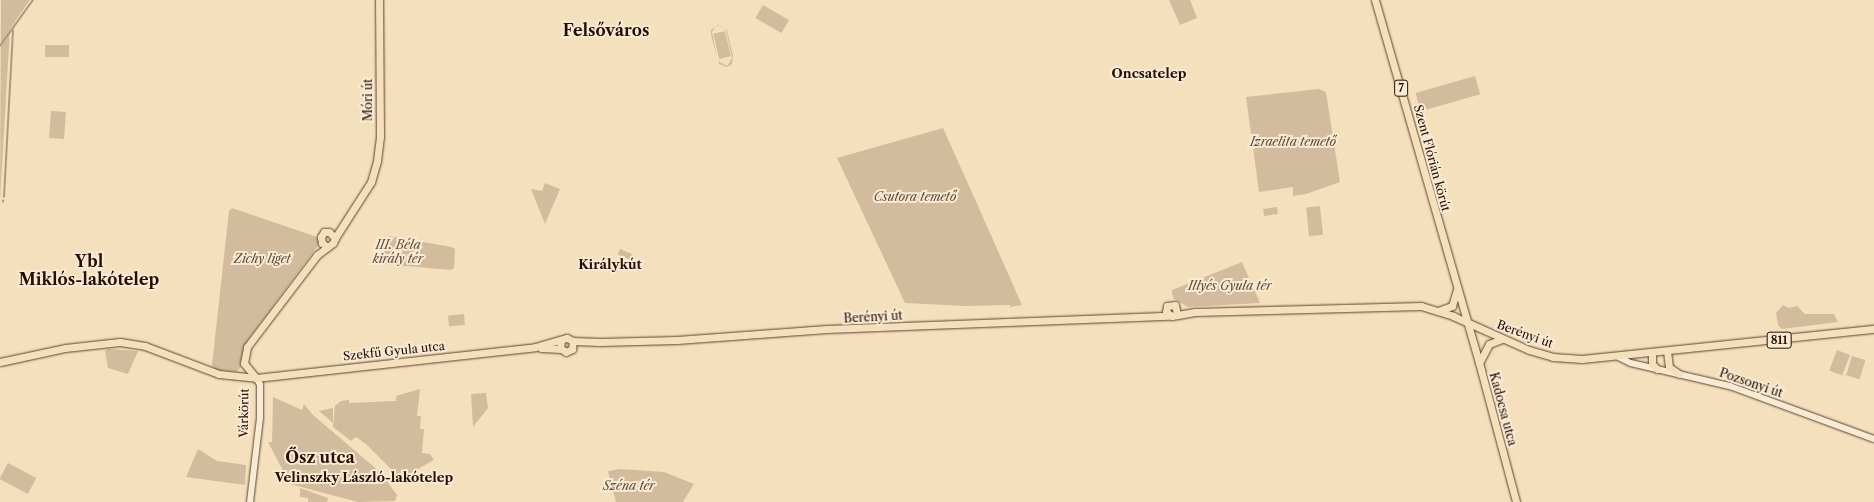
<!DOCTYPE html>
<meta charset="utf-8">
<style>
body{margin:0}
#map{position:relative;width:1874px;height:502px;overflow:hidden;background:#f5e0bd;font-family:"Libre Caslon Text",serif}
div>[style]{position:absolute}
.green>*{inset:0;background:#d2bc9d;transform-origin:0 0}
.stream>*{height:1.5px;margin:-0.75px;padding:0 0.75px;transform-origin:0.75px;border-radius:0.75px;background:#b0987d}
.roads{filter:drop-shadow(0 0 1px #5d4131) drop-shadow(0 0 1px #5d4131)}
.minor>*{height:5.5px;margin:-2.75px;padding:0 2.75px;transform-origin:2.75px;border-radius:2.75px;background:#f8ebd4}
.major>*{height:7px;margin:-3.5px;padding:0 3.5px;transform-origin:3.5px;border-radius:3.5px;background:#f5e0bd}
span{translate:-50% -50%;white-space:nowrap;text-align:center;line-height:1.15;-webkit-text-stroke:4px #f8ebd4;paint-order:stroke}
.shield-label span{padding:1px 3px;background:#f8ebd4;border:1px solid;border-radius:3px;-webkit-text-stroke-width:0}
.shield-label{font-size:11px;color:#2a0c02;font-weight:700}
.street-label{font-size:12px;color:#2a0c02}
.park-label{font-size:12px;color:#654a38;font-style:italic}
.neighbourhood-label{font-size:13px;color:#2a0c02;font-weight:700}
.district-label{font-size:16px;color:#2a0c02;font-weight:700}
</style>
<div id="map">
<div class="green">
<div style="clip-path:polygon(1px 0,30px 0,10px 29px,0 200px)"></div>
<div style="clip-path:polygon(1169px 0,1190px 0,1197px 18px,1180px 25px)"></div>
<div style="left:763px;top:5px;width:30px;height:15px;rotate:30deg"></div>
<div style="clip-path:polygon(evenodd,718px 25px,727px 30px,733px 56px,732px 64px,727px 67px,719px 64px,711px 35px,711px 30px,718px 25px,716px 26px,721px 26px,726px 30px,732px 58px,727px 66px,718px 61px,712px 32px,716px 26px)"></div>
<div style="left:725px;top:31px;width:26px;height:12px;rotate:77deg"></div>
<div style="left:45px;top:45px;width:24px;height:12px"></div>
<div style="left:1475px;top:76px;width:19px;height:62px;rotate:74deg"></div>
<div style="clip-path:polygon(1319px 89px,1326px 92px,1340px 182px,1306px 194px,1293px 196px,1293px 187px,1259px 192px,1246px 97px)"></div>
<div style="left:51px;top:111px;width:15px;height:27px;rotate:4deg"></div>
<div style="clip-path:polygon(943px 128px,982px 215px,1022px 305px,1010px 307px,1010px 305px,966px 306px,905px 303px,837px 158px)"></div>
<div style="clip-path:polygon(545px 183px,560px 189px,545px 224px,531px 189px,542px 191px)"></div>
<div style="left:1320px;top:206px;width:29px;height:14px;rotate:84deg"></div>
<div style="left:1277px;top:207px;width:7px;height:14px;rotate:82deg"></div>
<div style="clip-path:polygon(232px 208px,317px 237px,320px 243px,247px 341px,242px 356px,241px 367px,236px 372px,216px 370px,212px 365px,229px 211px)"></div>
<div style="clip-path:polygon(389px 236px,451px 247px,455px 249px,454px 268px,451px 270px,383px 264px,380px 259px,382px 242px)"></div>
<div style="left:620px;top:249px;width:13px;height:6px;rotate:23deg"></div>
<div style="clip-path:polygon(1242px 262px,1260px 303px,1188px 307px,1173px 298px,1172px 290px)"></div>
<div style="clip-path:polygon(1783px 305px,1789px 308px,1797px 306px,1805px 314px,1834px 314px,1838px 322px,1782px 329px,1778px 325px,1776px 313px)"></div>
<div style="left:464px;top:314px;width:11px;height:16px;rotate:85deg"></div>
<div style="clip-path:polygon(108px 349px,138px 351px,128px 374px,108px 368px,105px 351px)"></div>
<div style="left:1837px;top:350px;width:14px;height:22px;rotate:21deg"></div>
<div style="left:1852px;top:356px;width:14px;height:20px;rotate:17deg"></div>
<div style="clip-path:polygon(420px 389px,417px 416px,421px 416px,420px 429px,424px 429px,422px 453px,430px 454px,434px 460px,400px 479px,395px 479px,392px 475px,395px 473px,366px 444px,356px 437px,351px 441px,333px 427px,335px 406px,341px 401px,349px 400px,349px 403px,396px 401px,396px 396px)"></div>
<div style="clip-path:polygon(486px 393px,488px 408px,473px 427px,471px 394px)"></div>
<div style="clip-path:polygon(273px 397px,302px 410px,304px 404px,313px 415px,380px 472px,397px 495px,395px 501px,358px 502px,290px 484px,268px 442px,272px 442px)"></div>
<div style="clip-path:polygon(333px 408px,333px 423px,319px 411px)"></div>
<div style="clip-path:polygon(198px 449px,217px 461px,246px 465px,245px 485px,186px 477px)"></div>
<div style="left:8px;top:463px;width:32px;height:18px;rotate:28deg"></div>
<div style="clip-path:polygon(620px 469px,664px 472px,694px 484px,683px 502px,616px 502px,608px 471px)"></div>
<div style="clip-path:polygon(300px 488px,328px 498px,327px 502px,308px 502px,308px 498px,300px 497px)"></div>
</div>
<div class="stream">
<div style="left:0;top:46px;width:57px;rotate:-54.3deg"></div>
<div style="left:4px;top:197px;width:166px;rotate:-86.9deg"></div>
<div style="left:3px;top:202px;width:1px;rotate:-90deg"></div>
</div>
<div class="roads">
<div class="minor">
<div style="left:1619px;top:357px;width:13px;rotate:27deg"></div>
<div style="left:1631px;top:363px;width:102px;rotate:13.1deg"></div>
<div style="left:1730px;top:386px;width:153px;rotate:20.2deg"></div>
<div style="left:250px;top:502px;width:85px;rotate:-83.2deg"></div>
<div style="left:260px;top:418px;width:33px;rotate:-90deg"></div>
<div style="left:260px;top:385px;width:8px;rotate:-120deg"></div>
</div>
<div class="major">
<div style="left:1375px;top:0;width:385px;rotate:74deg"></div>
<div style="left:1481px;top:370px;width:137px;rotate:75.1deg"></div>
<div style="left:335px;top:238px;width:67px;rotate:-57.3deg"></div>
<div style="left:371px;top:182px;width:22px;rotate:-74deg"></div>
<div style="left:377px;top:161px;width:24px;rotate:-83deg"></div>
<div style="left:380px;top:137px;width:137px;rotate:-90.4deg"></div>
<div style="left:1438px;top:311px;width:15px;rotate:-20deg"></div>
<div style="left:1452px;top:306px;width:17px;rotate:-73deg"></div>
<div style="left:1177px;top:314px;width:9px;rotate:-103deg"></div>
<div style="left:1175px;top:305px;width:8px;rotate:173deg"></div>
<div style="left:1167px;top:306px;width:6px;rotate:99deg"></div>
<div style="left:1166px;top:312px;width:7px;rotate:34deg"></div>
<div style="left:1172px;top:316px;width:23px;rotate:-10deg"></div>
<div style="left:1195px;top:312px;width:226px;rotate:-1.5deg"></div>
<div style="left:1421px;top:306px;width:34px;rotate:17deg"></div>
<div style="left:1453px;top:316px;width:83px;rotate:24.1deg"></div>
<div style="left:1529px;top:350px;width:25px;rotate:16deg"></div>
<div style="left:1553px;top:357px;width:29px;rotate:4deg"></div>
<div style="left:1582px;top:359px;width:294px;rotate:-5.9deg"></div>
<div style="left:561px;top:341px;width:7px;rotate:98deg"></div>
<div style="left:560px;top:348px;width:7px;rotate:34deg"></div>
<div style="left:566px;top:352px;width:7px;rotate:-27deg"></div>
<div style="left:572px;top:349px;width:8px;rotate:-83deg"></div>
<div style="left:541px;top:348px;width:20px;rotate:3deg"></div>
<div style="left:1667px;top:351px;width:16px;rotate:83deg"></div>
<div style="left:1669px;top:367px;width:12px;rotate:35deg"></div>
<div style="left:1652px;top:353px;width:11px;rotate:90deg"></div>
<div style="left:1652px;top:364px;width:7px;rotate:45deg"></div>
<div style="left:0;top:362px;width:66px;rotate:-12.2deg"></div>
<div style="left:65px;top:348px;width:55px;rotate:-6.2deg"></div>
<div style="left:120px;top:342px;width:25px;rotate:9deg"></div>
<div style="left:145px;top:346px;width:79px;rotate:20.7deg"></div>
<div style="left:219px;top:374px;width:37px;rotate:6deg"></div>
<div style="left:256px;top:378px;width:281px;rotate:-6.3deg"></div>
<div style="left:535px;top:347px;width:33px;rotate:-16deg"></div>
<div style="left:567px;top:338px;width:7px;rotate:27deg"></div>
<div style="left:573px;top:341px;width:27px;rotate:2deg"></div>
<div style="left:600px;top:342px;width:77px;rotate:-1.5deg"></div>
<div style="left:677px;top:340px;width:150px;rotate:-4.2deg"></div>
<div style="left:827px;top:329px;width:342px;rotate:-2.2deg"></div>
<div style="left:1479px;top:363px;width:21px;rotate:-62deg"></div>
<div style="left:1489px;top:344px;width:14px;rotate:-21deg"></div>
<div style="left:256px;top:378px;width:19px;rotate:-129deg"></div>
<div style="left:244px;top:363px;width:16px;rotate:-79deg"></div>
<div style="left:247px;top:347px;width:116px;rotate:-52.7deg"></div>
<div style="left:317px;top:255px;width:20px;rotate:-37deg"></div>
<div style="left:333px;top:243px;width:5px;rotate:-68deg"></div>
<div style="left:335px;top:238px;width:8px;rotate:-135deg"></div>
<div style="left:329px;top:232px;width:5px;rotate:180deg"></div>
<div style="left:324px;top:232px;width:6px;rotate:121deg"></div>
<div style="left:321px;top:237px;width:6px;rotate:81deg"></div>
<div style="left:322px;top:243px;width:5px;rotate:37deg"></div>
</div>
</div>
<div class="shield-label">
<span style="left:1401px;top:88px">7</span>
<span style="left:1779px;top:340px">811</span>
</div>
<div class="street-label">
<span style="left:368px;top:100px;rotate:-90deg">Móri út</span>
<span style="left:1432px;top:158px;rotate:75deg">Szent Flórián körút</span>
<span style="left:873px;top:317px;rotate:-3deg">Berényi út</span>
<span style="left:1525px;top:334px;rotate:20deg">Berényi út</span>
<span style="left:394px;top:351px;rotate:-6deg">Szekfű Gyula utca</span>
<span style="left:1751px;top:383px;rotate:19deg">Pozsonyi út</span>
<span style="left:1503px;top:409px;rotate:75deg">Kadocsa utca</span>
<span style="left:244px;top:413px;rotate:-89deg">Várkörút</span>
</div>
<div class="park-label">
<span style="left:1293px;top:142px">Izraelita temető</span>
<span style="left:915px;top:197px">Csutora temető</span>
<span style="left:398px;top:252px">III. Béla<br>király tér</span>
<span style="left:262px;top:259px">Zichy liget</span>
<span style="left:1230px;top:286px">Illyés Gyula tér</span>
<span style="left:629px;top:486px">Széna tér</span>
</div>
<div class="neighbourhood-label">
<span style="left:1149px;top:73px">Oncsatelep</span>
<span style="left:610px;top:264px">Királykút</span>
<span style="left:364px;top:477px">Velinszky László-lakótelep</span>
</div>
<div class="district-label">
<span style="left:606px;top:30px">Felsőváros</span>
<span style="left:89px;top:270px">Ybl<br>Miklós-lakótelep</span>
<span style="left:320px;top:457px">Ősz utca</span>
</div>
</div>
